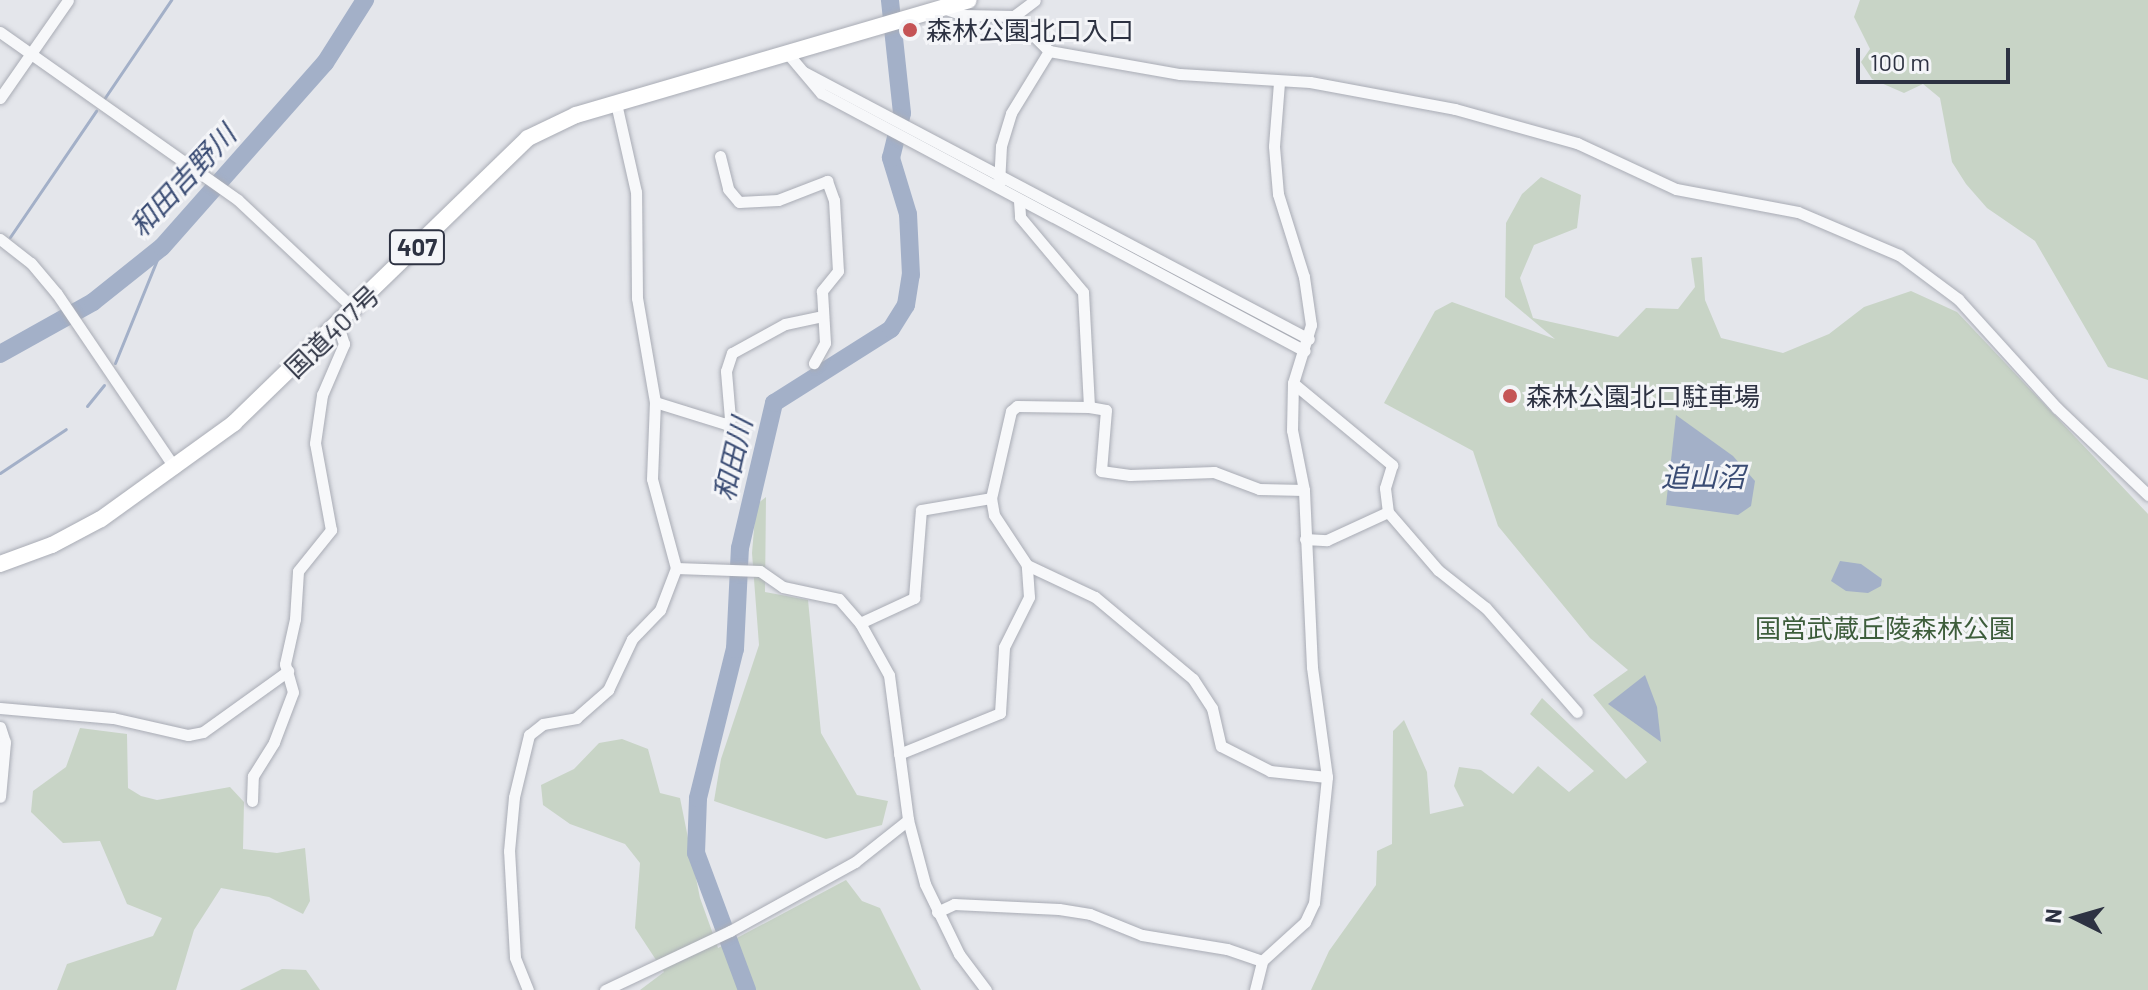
<!DOCTYPE html>
<meta charset="utf-8">
<style>
body{margin:0}
#map{position:relative;width:2148px;height:990px;overflow:hidden;background:#e4e6eb;font-family:Barlow,"Noto Sans JP",sans-serif}
div>[style]{position:absolute}
.green>*{inset:0;background:#c8d4c6}
.water>*{inset:0;background:#a3b0c8}
.stream>*{height:3px;margin:-1.5px;padding:0 1.5px;transform-origin:1.5px;border-radius:1.5px;background:#a3b0c8}
.river>*{height:18px;margin:-9px;padding:0 9px;transform-origin:9px;border-radius:9px;background:#a3b0c8}
.roads{filter:drop-shadow(0 0 2px #a9acb5) drop-shadow(0 0 2px #a9acb5)}
.minor>*{height:11px;margin:-5.5px;padding:0 5.5px;transform-origin:5.5px;border-radius:5.5px;background:#f7f8fa}
.highway>*{height:16px;margin:-8px;padding:0 8px;transform-origin:8px;border-radius:8px;background:#fff}
.dots>*{width:22px;height:22px;translate:-50% -50%;box-sizing:border-box;border:4px solid #f4f5f8;border-radius:50%}
span{translate:-50% -50%;white-space:nowrap;text-align:center;line-height:1.15;-webkit-text-stroke:6px #f4f5f8;paint-order:stroke}
.shield-label span{padding:2px 6px;background:#f4f5f8;border:2px solid;border-radius:6px;-webkit-text-stroke-width:0}
.shield-label{font-size:24px;color:#2d3242;font-weight:700}
.poi-label{font-size:26px;color:#2d3242}
.left{translate:0 -50%;text-align:left}
.street-label{font-size:26px;color:#2d3242}
.park-label{font-size:26px;color:#3d5d3b}
.water-label{font-size:28px;color:#3a4c74;font-style:italic}
.north{position:absolute;left:2036px;top:878px;width:80px;height:80px;-webkit-text-stroke:6px #f4f5f8;paint-order:stroke;rotate:275deg;font-size:22px;font-weight:700;line-height:32px;text-align:center;color:#2d3242}
.north::after{content:'';display:block;margin:auto;width:28px;height:36px;background:#2d3242;clip-path:polygon(50% 0,100% 100%,50% 72%,0 100%)}
.scale{position:absolute;left:1856px;top:48px;width:154px;height:36px;box-sizing:border-box;border:4px solid #2d3242;border-top:0;padding-left:10px;font-size:24px;line-height:28px;white-space:nowrap;color:#2d3242;-webkit-text-stroke:6px #f4f5f8;paint-order:stroke}
</style>
<div id="map">
<div class="green">
<div style="clip-path:polygon(1860px 0,2148px 0,2148px 380px,2108px 367px,2035px 241px,1987px 208px,1966px 184px,1952px 162px,1940px 98px,1923px 84px,1904px 93px,1872px 79px,1861px 62px,1870px 49px,1854px 17px)"></div>
<div style="clip-path:polygon(1541px 177px,1581px 195px,1577px 228px,1534px 245px,1520px 278px,1533px 318px,1618px 337px,1646px 308px,1678px 309px,1695px 287px,1691px 258px,1702px 257px,1705px 300px,1721px 338px,1783px 353px,1829px 334px,1864px 307px,1911px 291px,1957px 312px,2148px 514px,2148px 990px,1311px 990px,1329px 951px,1376px 885px,1377px 851px,1392px 844px,1393px 731px,1404px 720px,1427px 772px,1430px 814px,1464px 806px,1454px 786px,1459px 767px,1481px 770px,1513px 794px,1538px 766px,1569px 792px,1594px 771px,1530px 714px,1542px 698px,1626px 779px,1647px 762px,1593px 695px,1628px 670px,1590px 638px,1498px 526px,1473px 451px,1384px 403px,1435px 311px,1452px 302px,1555px 339px,1505px 297px,1506px 223px,1522px 194px)"></div>
<div style="clip-path:polygon(766px 497px,765px 592px,808px 600px,821px 733px,857px 795px,888px 801px,882px 825px,826px 839px,714px 801px,721px 759px,759px 645px,752px 553px,756px 505px)"></div>
<div style="clip-path:polygon(80px 728px,127px 734px,128px 788px,141px 796px,157px 800px,230px 787px,244px 802px,243px 849px,277px 853px,305px 848px,310px 901px,303px 914px,269px 897px,221px 888px,194px 930px,176px 990px,57px 990px,67px 964px,153px 936px,162px 918px,127px 904px,100px 841px,63px 843px,31px 812px,33px 791px,66px 767px)"></div>
<div style="clip-path:polygon(622px 739px,648px 749px,660px 793px,680px 798px,700px 898px,718px 948px,846px 880px,862px 901px,880px 908px,921px 990px,640px 990px,664px 972px,635px 928px,640px 863px,625px 844px,570px 824px,543px 805px,541px 785px,574px 769px,599px 743px)"></div>
<div style="clip-path:polygon(282px 969px,306px 970px,320px 990px,240px 990px)"></div>
</div>
<div class="water">
<div style="clip-path:polygon(1676px 415px,1733px 456px,1755px 481px,1751px 506px,1738px 515px,1666px 505px)"></div>
<div style="clip-path:polygon(1840px 561px,1861px 564px,1882px 579px,1881px 586px,1868px 593px,1846px 591px,1831px 581px)"></div>
<div style="clip-path:polygon(1645px 675px,1657px 707px,1661px 742px,1608px 704px)"></div>
</div>
<div class="stream">
<div style="left:104px;top:99px;width:120px;rotate:-55.9deg"></div>
<div style="left:10px;top:237px;width:153px;rotate:-55.7deg"></div>
<div style="left:115px;top:363px;width:125px;rotate:-67.9deg"></div>
<div style="left:87px;top:406px;width:27px;rotate:-51deg"></div>
<div style="left:0;top:473px;width:79px;rotate:-33.7deg"></div>
</div>
<div class="river">
<div style="left:0;top:354px;width:107px;rotate:-29.2deg"></div>
<div style="left:93px;top:302px;width:88px;rotate:-38.6deg"></div>
<div style="left:162px;top:247px;width:246px;rotate:-48.5deg"></div>
<div style="left:325px;top:63px;width:75px;rotate:-57.6deg"></div>
<div style="left:747px;top:990px;width:146px;rotate:-110.4deg"></div>
<div style="left:696px;top:853px;width:55px;rotate:-87.9deg"></div>
<div style="left:698px;top:798px;width:154px;rotate:-76.1deg"></div>
<div style="left:735px;top:649px;width:101px;rotate:-87.2deg"></div>
<div style="left:740px;top:548px;width:149px;rotate:-76.8deg"></div>
<div style="left:774px;top:403px;width:138px;rotate:-32.3deg"></div>
<div style="left:891px;top:329px;width:28px;rotate:-58deg"></div>
<div style="left:906px;top:305px;width:30px;rotate:-81deg"></div>
<div style="left:911px;top:275px;width:61px;rotate:-92.8deg"></div>
<div style="left:908px;top:214px;width:59px;rotate:-106.9deg"></div>
<div style="left:891px;top:158px;width:46px;rotate:-76.3deg"></div>
<div style="left:902px;top:113px;width:114px;rotate:-96.1deg"></div>
</div>
<div class="roads">
<div class="minor">
<div style="left:943px;top:8px;width:21px;rotate:19deg"></div>
<div style="left:963px;top:15px;width:51px;rotate:1.1deg"></div>
<div style="left:1014px;top:16px;width:26px;rotate:-37deg"></div>
<div style="left:1014px;top:16px;width:49px;rotate:45deg"></div>
<div style="left:1049px;top:51px;width:133px;rotate:10deg"></div>
<div style="left:1180px;top:74px;width:130px;rotate:3.5deg"></div>
<div style="left:1310px;top:82px;width:147px;rotate:10.5deg"></div>
<div style="left:1455px;top:109px;width:127px;rotate:15.6deg"></div>
<div style="left:1577px;top:143px;width:109px;rotate:24.9deg"></div>
<div style="left:1676px;top:189px;width:124px;rotate:10.7deg"></div>
<div style="left:1798px;top:212px;width:110px;rotate:23.1deg"></div>
<div style="left:1899px;top:255px;width:74px;rotate:36.7deg"></div>
<div style="left:1958px;top:299px;width:147px;rotate:47.8deg"></div>
<div style="left:2057px;top:408px;width:126px;rotate:43.7deg"></div>
<div style="left:0;top:32px;width:291px;rotate:35.2deg"></div>
<div style="left:238px;top:200px;width:161px;rotate:43.2deg"></div>
<div style="left:788px;top:54px;width:51px;rotate:49.8deg"></div>
<div style="left:821px;top:93px;width:548px;rotate:28.06deg"></div>
<div style="left:804px;top:72px;width:571px;rotate:27.87deg"></div>
<div style="left:0;top:98px;width:119px;rotate:-55.2deg"></div>
<div style="left:720px;top:156px;width:34px;rotate:76deg"></div>
<div style="left:728px;top:189px;width:17px;rotate:50deg"></div>
<div style="left:739px;top:202px;width:39px;rotate:-3deg"></div>
<div style="left:778px;top:200px;width:53px;rotate:-21.2deg"></div>
<div style="left:827px;top:181px;width:20px;rotate:70deg"></div>
<div style="left:834px;top:200px;width:71px;rotate:86.8deg"></div>
<div style="left:838px;top:271px;width:26px;rotate:129deg"></div>
<div style="left:822px;top:291px;width:52px;rotate:86.7deg"></div>
<div style="left:825px;top:343px;width:23px;rotate:119deg"></div>
<div style="left:999px;top:184px;width:38px;rotate:-87deg"></div>
<div style="left:1001px;top:146px;width:34px;rotate:-73deg"></div>
<div style="left:1011px;top:113px;width:73px;rotate:-58.5deg"></div>
<div style="left:1019px;top:201px;width:16px;rotate:86deg"></div>
<div style="left:1020px;top:217px;width:98px;rotate:50deg"></div>
<div style="left:1083px;top:292px;width:115px;rotate:87deg"></div>
<div style="left:1089px;top:407px;width:72px;rotate:-179.2deg"></div>
<div style="left:1017px;top:406px;width:8px;rotate:140deg"></div>
<div style="left:1011px;top:411px;width:89px;rotate:102.9deg"></div>
<div style="left:991px;top:498px;width:17px;rotate:80deg"></div>
<div style="left:994px;top:515px;width:60px;rotate:56.6deg"></div>
<div style="left:1027px;top:565px;width:75px;rotate:25.2deg"></div>
<div style="left:1095px;top:597px;width:128px;rotate:39.9deg"></div>
<div style="left:1193px;top:679px;width:35px;rotate:57deg"></div>
<div style="left:1212px;top:708px;width:39px;rotate:77deg"></div>
<div style="left:1221px;top:746px;width:55px;rotate:27deg"></div>
<div style="left:1270px;top:771px;width:57px;rotate:6deg"></div>
<div style="left:0;top:239px;width:39px;rotate:38deg"></div>
<div style="left:31px;top:263px;width:40px;rotate:50deg"></div>
<div style="left:57px;top:294px;width:210px;rotate:55.9deg"></div>
<div style="left:1293px;top:383px;width:129px;rotate:39.6deg"></div>
<div style="left:1392px;top:465px;width:24px;rotate:107deg"></div>
<div style="left:1385px;top:488px;width:24px;rotate:83deg"></div>
<div style="left:1388px;top:512px;width:77px;rotate:49.2deg"></div>
<div style="left:1438px;top:570px;width:61px;rotate:38.4deg"></div>
<div style="left:1486px;top:608px;width:138px;rotate:48.8deg"></div>
<div style="left:655px;top:402px;width:74px;rotate:17.2deg"></div>
<div style="left:726px;top:424px;width:6px;rotate:-51deg"></div>
<div style="left:730px;top:419px;width:48px;rotate:-94.8deg"></div>
<div style="left:726px;top:371px;width:19px;rotate:-72deg"></div>
<div style="left:732px;top:353px;width:60px;rotate:-28.7deg"></div>
<div style="left:785px;top:324px;width:39px;rotate:-12deg"></div>
<div style="left:1089px;top:407px;width:17px;rotate:10deg"></div>
<div style="left:1106px;top:410px;width:61px;rotate:94.7deg"></div>
<div style="left:1101px;top:471px;width:29px;rotate:8deg"></div>
<div style="left:1130px;top:475px;width:84px;rotate:-2deg"></div>
<div style="left:1214px;top:472px;width:48px;rotate:20.7deg"></div>
<div style="left:1259px;top:489px;width:45px;rotate:1.3deg"></div>
<div style="left:1305px;top:539px;width:22px;rotate:3deg"></div>
<div style="left:1327px;top:540px;width:67px;rotate:-24.7deg"></div>
<div style="left:676px;top:568px;width:84px;rotate:2deg"></div>
<div style="left:760px;top:571px;width:28px;rotate:35deg"></div>
<div style="left:783px;top:587px;width:57px;rotate:12.1deg"></div>
<div style="left:839px;top:599px;width:32px;rotate:49deg"></div>
<div style="left:860px;top:623px;width:60px;rotate:60.9deg"></div>
<div style="left:889px;top:675px;width:146px;rotate:82.5deg"></div>
<div style="left:908px;top:820px;width:66px;rotate:75.1deg"></div>
<div style="left:925px;top:884px;width:78px;rotate:64.1deg"></div>
<div style="left:959px;top:954px;width:45px;rotate:53.1deg"></div>
<div style="left:860px;top:623px;width:60px;rotate:-24.8deg"></div>
<div style="left:914px;top:598px;width:88px;rotate:-85.5deg"></div>
<div style="left:921px;top:510px;width:71px;rotate:-9.7deg"></div>
<div style="left:0;top:708px;width:113px;rotate:5.1deg"></div>
<div style="left:113px;top:718px;width:77px;rotate:12.8deg"></div>
<div style="left:188px;top:735px;width:15px;rotate:-11deg"></div>
<div style="left:203px;top:732px;width:105px;rotate:-35.7deg"></div>
<div style="left:0;top:727px;width:16px;rotate:72deg"></div>
<div style="left:5px;top:742px;width:55px;rotate:95.2deg"></div>
<div style="left:899px;top:754px;width:109px;rotate:-22.1deg"></div>
<div style="left:1000px;top:713px;width:66px;rotate:-86.5deg"></div>
<div style="left:1004px;top:647px;width:56px;rotate:-63.4deg"></div>
<div style="left:1029px;top:597px;width:32px;rotate:-94deg"></div>
<div style="left:252px;top:801px;width:25px;rotate:-88deg"></div>
<div style="left:253px;top:776px;width:40px;rotate:-58deg"></div>
<div style="left:274px;top:742px;width:53px;rotate:-69.2deg"></div>
<div style="left:293px;top:692px;width:29px;rotate:-106deg"></div>
<div style="left:285px;top:664px;width:46px;rotate:-77.5deg"></div>
<div style="left:295px;top:619px;width:48px;rotate:-86.4deg"></div>
<div style="left:298px;top:571px;width:53px;rotate:-51.2deg"></div>
<div style="left:331px;top:530px;width:88px;rotate:-100.4deg"></div>
<div style="left:315px;top:443px;width:49px;rotate:-81.7deg"></div>
<div style="left:322px;top:395px;width:56px;rotate:-66.7deg"></div>
<div style="left:344px;top:344px;width:20px;rotate:-108deg"></div>
<div style="left:937px;top:912px;width:19px;rotate:-25deg"></div>
<div style="left:954px;top:904px;width:105px;rotate:2.7deg"></div>
<div style="left:1059px;top:909px;width:31px;rotate:9deg"></div>
<div style="left:1090px;top:914px;width:56px;rotate:22deg"></div>
<div style="left:1142px;top:935px;width:86px;rotate:9.4deg"></div>
<div style="left:1227px;top:949px;width:37px;rotate:19deg"></div>
<div style="left:528px;top:990px;width:35px;rotate:-112deg"></div>
<div style="left:515px;top:957px;width:106px;rotate:-93.2deg"></div>
<div style="left:509px;top:851px;width:54px;rotate:-84.7deg"></div>
<div style="left:514px;top:797px;width:64px;rotate:-76.4deg"></div>
<div style="left:529px;top:735px;width:18px;rotate:-38deg"></div>
<div style="left:543px;top:724px;width:34px;rotate:-10deg"></div>
<div style="left:576px;top:718px;width:43px;rotate:-41.2deg"></div>
<div style="left:608px;top:690px;width:56px;rotate:-64.8deg"></div>
<div style="left:632px;top:639px;width:40px;rotate:-46deg"></div>
<div style="left:660px;top:610px;width:45px;rotate:-69.1deg"></div>
<div style="left:676px;top:568px;width:92px;rotate:-105.1deg"></div>
<div style="left:652px;top:479px;width:77px;rotate:-87.8deg"></div>
<div style="left:655px;top:402px;width:106px;rotate:-99.8deg"></div>
<div style="left:637px;top:298px;width:106px;rotate:-90.5deg"></div>
<div style="left:636px;top:192px;width:91px;rotate:-102.7deg"></div>
<div style="left:605px;top:990px;width:138px;rotate:-25.3deg"></div>
<div style="left:730px;top:931px;width:143px;rotate:-28.9deg"></div>
<div style="left:855px;top:862px;width:68px;rotate:-38.4deg"></div>
<div style="left:1255px;top:990px;width:30px;rotate:-76deg"></div>
<div style="left:1262px;top:961px;width:58px;rotate:-42.2deg"></div>
<div style="left:1305px;top:922px;width:21px;rotate:-65deg"></div>
<div style="left:1314px;top:903px;width:127px;rotate:-84.1deg"></div>
<div style="left:1327px;top:777px;width:111px;rotate:-97.8deg"></div>
<div style="left:1312px;top:667px;width:177px;rotate:-92.6deg"></div>
<div style="left:1304px;top:490px;width:61px;rotate:-101.3deg"></div>
<div style="left:1292px;top:430px;width:47px;rotate:-88.8deg"></div>
<div style="left:1293px;top:383px;width:61px;rotate:-72.8deg"></div>
<div style="left:1311px;top:325px;width:49px;rotate:-98.3deg"></div>
<div style="left:1304px;top:277px;width:87px;rotate:-107.4deg"></div>
<div style="left:1278px;top:194px;width:48px;rotate:-94.8deg"></div>
<div style="left:1274px;top:146px;width:64px;rotate:-85.5deg"></div>
</div>
<div class="highway">
<div style="left:0;top:564px;width:55px;rotate:-20.1deg"></div>
<div style="left:52px;top:545px;width:55px;rotate:-28deg"></div>
<div style="left:101px;top:519px;width:164px;rotate:-35.8deg"></div>
<div style="left:234px;top:423px;width:409px;rotate:-44.1deg"></div>
<div style="left:528px;top:138px;width:53px;rotate:-25.6deg"></div>
<div style="left:576px;top:115px;width:409px;rotate:-16.3deg"></div>
</div>
</div>
<div class="dots">
<div style="left:910px;top:30px;background:#c55456"></div>
<div style="left:1510px;top:396px;background:#c55456"></div>
</div>
<div class="shield-label">
<span style="left:417px;top:247px">407</span>
</div>
<div class="poi-label">
<span class="left" style="left:926px;top:30px">森林公園北口入口</span>
<span class="left" style="left:1526px;top:396px">森林公園北口駐車場</span>
</div>
<div class="street-label">
<span style="left:332px;top:331px;rotate:-44deg">国道407号</span>
</div>
<div class="park-label">
<span style="left:1885px;top:628px">国営武蔵丘陵森林公園</span>
</div>
<div class="water-label">
<span style="left:182px;top:180px;rotate:-47deg">和田吉野川</span>
<span style="left:732px;top:459px;rotate:-77deg">和田川</span>
<span style="left:1703px;top:476px">追山沼</span>
</div>
<div class="north">N</div>
<div class="scale">100 m</div>
</div>
